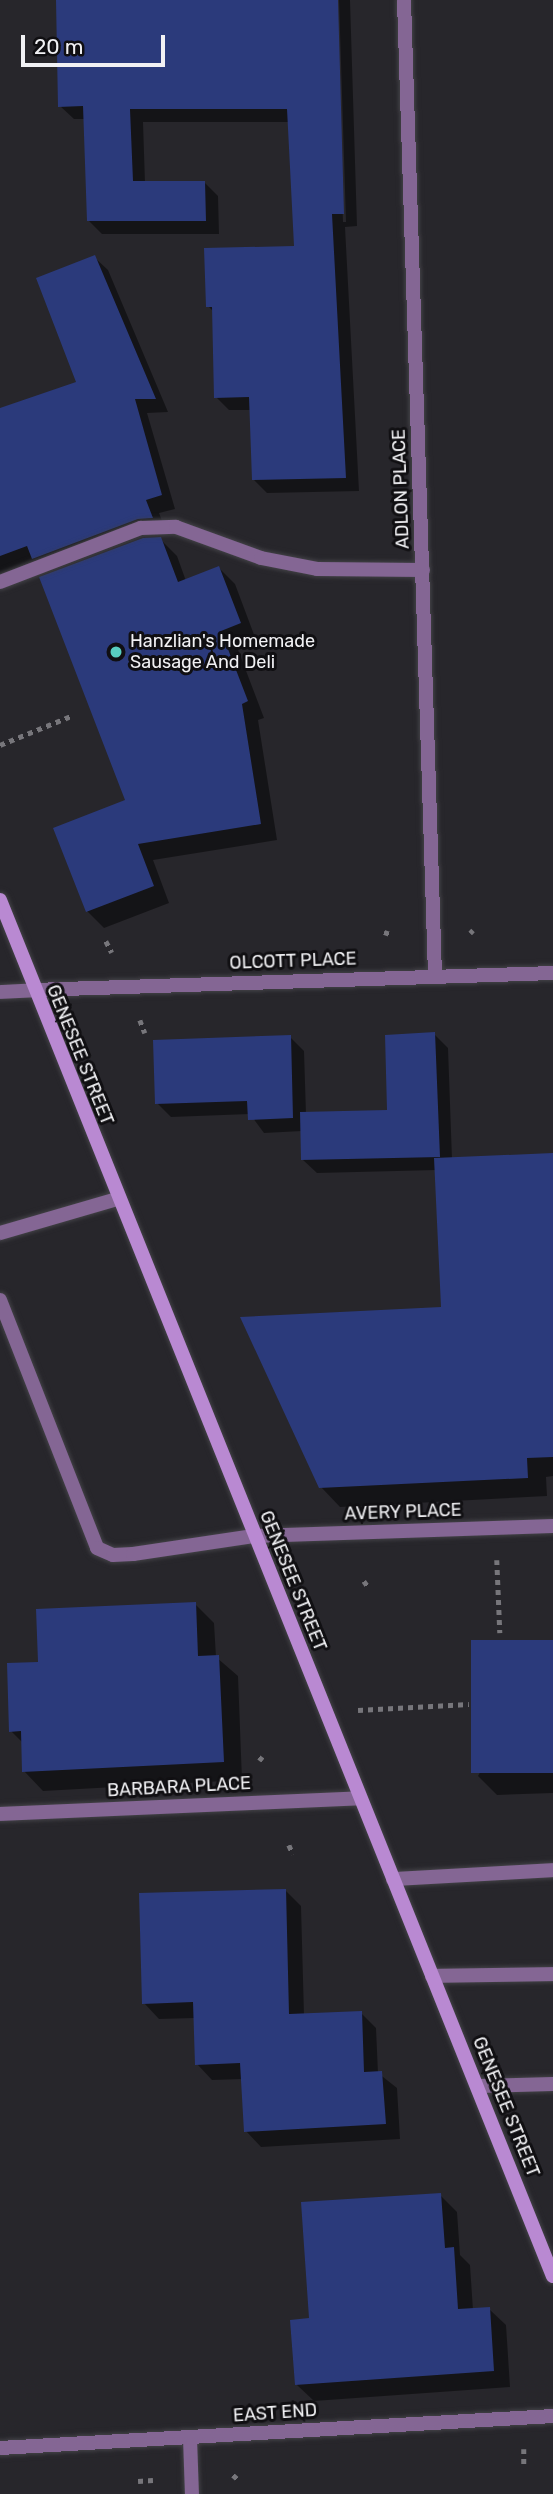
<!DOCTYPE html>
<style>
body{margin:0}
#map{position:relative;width:553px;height:2494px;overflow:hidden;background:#27262b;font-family:Rubik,sans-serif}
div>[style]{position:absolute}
.shadow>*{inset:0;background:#0007}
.building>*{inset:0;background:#2b3a7b;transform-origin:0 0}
.path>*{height:4.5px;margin-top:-2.25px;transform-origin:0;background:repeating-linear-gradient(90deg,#77767b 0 5px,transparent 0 10px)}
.roads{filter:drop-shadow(0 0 2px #434247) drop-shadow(0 0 2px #434247)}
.service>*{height:14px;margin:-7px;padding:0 7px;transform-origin:7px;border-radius:7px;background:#846694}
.minor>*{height:14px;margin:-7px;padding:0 7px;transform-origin:7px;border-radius:7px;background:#846694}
.secondary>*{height:14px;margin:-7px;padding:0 7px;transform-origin:7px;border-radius:7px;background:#b989d2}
.dots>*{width:19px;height:19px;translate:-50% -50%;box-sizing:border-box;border:4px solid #100f12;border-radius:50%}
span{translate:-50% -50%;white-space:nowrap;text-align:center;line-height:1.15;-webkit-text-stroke:6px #100f12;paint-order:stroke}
.street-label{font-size:18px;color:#f1f1f4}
.poi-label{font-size:18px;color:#f1f1f4}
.left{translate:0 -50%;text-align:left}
.scale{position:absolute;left:21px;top:35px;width:144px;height:32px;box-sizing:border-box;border:4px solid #f1f1f4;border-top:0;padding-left:9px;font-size:21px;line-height:24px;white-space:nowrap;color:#f1f1f4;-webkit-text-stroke:5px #100f12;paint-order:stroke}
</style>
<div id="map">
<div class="shadow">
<div style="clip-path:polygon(58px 0,336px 0,343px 222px,346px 222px,339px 0,350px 0,357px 226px,345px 227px,359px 491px,267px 493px,254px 480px,251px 410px,229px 410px,216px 397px,214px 312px,208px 306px,296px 247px,289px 122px,143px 122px,145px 183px,205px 183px,218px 196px,219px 234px,102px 234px,88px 220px,85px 119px,74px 119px,60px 106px)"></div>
<div style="clip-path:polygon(94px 257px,108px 270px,168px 412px,147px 413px,175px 509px,159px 513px,166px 531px,152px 532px,47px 572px,36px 561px,0 575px,0 410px,78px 383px)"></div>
<div style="clip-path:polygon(160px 539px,177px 556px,186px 581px,219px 568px,235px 584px,256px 640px,237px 647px,264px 718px,258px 720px,277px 840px,153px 860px,169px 903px,104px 928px,87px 911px,127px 801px)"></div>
<div style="clip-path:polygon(434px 1034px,448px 1048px,452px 1159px,553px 1155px,553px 1476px,546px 1477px,547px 1496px,340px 1507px,321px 1487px,443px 1309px,437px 1170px,317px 1173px,303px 1160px,302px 1131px,264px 1133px,250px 1114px,171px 1117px,157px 1103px,290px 1037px,304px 1051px,306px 1114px,389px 1111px)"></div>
<div style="clip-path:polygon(195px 1604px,214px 1623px,216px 1657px,238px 1676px,242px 1780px,43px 1791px,24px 1771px,23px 1743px,11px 1731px,39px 1663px)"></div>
<div style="clip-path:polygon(553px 1642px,553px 1793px,497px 1795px,478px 1776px)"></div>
<div style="clip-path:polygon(285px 1890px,301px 1906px,304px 2015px,361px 2013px,376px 2028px,378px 2073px,397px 2088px,400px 2139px,261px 2147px,246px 2131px,243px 2079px,212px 2080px,197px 2064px,195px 2018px,159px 2019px,144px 2003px)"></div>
<div style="clip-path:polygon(440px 2195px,457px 2212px,460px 2255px,470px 2265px,473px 2310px,489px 2309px,506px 2325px,510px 2387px,314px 2401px,297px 2385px,311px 2320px)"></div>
</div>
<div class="building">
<div style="clip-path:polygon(56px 0,338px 0,344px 214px,332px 214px,346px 478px,252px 480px,249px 397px,214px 398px,212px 307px,206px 307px,204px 248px,294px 246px,287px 109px,130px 109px,133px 181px,205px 181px,206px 221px,87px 221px,83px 106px,58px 107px)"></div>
<div style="clip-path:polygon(95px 255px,156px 399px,135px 399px,162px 495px,146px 500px,153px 518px,138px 519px,32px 559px,27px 546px,0 556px,0 408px,76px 382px,36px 278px)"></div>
<div style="clip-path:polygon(161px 537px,178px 582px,219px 566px,241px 623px,221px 631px,248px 701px,242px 704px,261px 824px,138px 844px,154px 886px,86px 912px,53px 828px,125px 800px,39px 577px,143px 538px)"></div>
<div style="clip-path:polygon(435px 1032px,440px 1157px,301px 1160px,300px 1112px,387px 1110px,385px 1035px)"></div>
<div style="clip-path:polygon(291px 1035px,293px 1118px,248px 1120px,247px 1101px,155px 1104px,153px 1040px)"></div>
<div style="clip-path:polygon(553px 1153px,553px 1457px,527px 1458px,528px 1478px,319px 1488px,240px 1317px,441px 1307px,434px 1158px)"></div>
<div style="clip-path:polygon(196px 1602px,198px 1656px,219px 1655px,224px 1762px,22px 1772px,21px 1731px,9px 1732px,7px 1663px,38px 1662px,36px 1609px)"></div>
<div style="left:553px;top:1640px;width:133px;height:82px;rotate:90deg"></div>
<div style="clip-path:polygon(286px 1889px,289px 2014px,362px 2011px,364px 2072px,382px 2071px,386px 2124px,244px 2132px,240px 2063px,195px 2065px,193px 2002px,142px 2004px,139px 1893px)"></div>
<div style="clip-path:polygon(441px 2193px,445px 2248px,454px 2247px,458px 2309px,490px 2307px,494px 2371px,295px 2385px,290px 2320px,309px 2318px,301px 2202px)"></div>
</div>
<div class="path">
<div style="left:0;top:745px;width:77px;rotate:-22.2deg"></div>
<div style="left:384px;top:932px;width:6px;rotate:18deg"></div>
<div style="left:470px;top:933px;width:4px;rotate:-45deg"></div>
<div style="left:106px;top:941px;width:13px;rotate:63deg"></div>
<div style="left:140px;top:1020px;width:14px;rotate:69deg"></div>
<div style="left:497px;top:1560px;width:73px;rotate:87.6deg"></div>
<div style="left:364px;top:1581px;width:9px;rotate:54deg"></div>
<div style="left:358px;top:1710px;width:111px;rotate:-3.1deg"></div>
<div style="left:259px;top:1757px;width:5px;rotate:37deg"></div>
<div style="left:289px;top:1845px;width:10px;rotate:66deg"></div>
<div style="left:524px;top:2449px;width:17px;rotate:90deg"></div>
<div style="left:233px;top:2475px;width:9px;rotate:41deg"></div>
<div style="left:138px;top:2481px;width:15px;rotate:-4deg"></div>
</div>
<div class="roads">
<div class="service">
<div style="left:0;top:582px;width:151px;rotate:-21deg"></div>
<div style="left:141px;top:528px;width:35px;rotate:-2deg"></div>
<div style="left:176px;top:527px;width:90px;rotate:20deg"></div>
<div style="left:261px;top:558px;width:57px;rotate:11.1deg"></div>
<div style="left:317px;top:569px;width:106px;rotate:0.5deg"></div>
<div style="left:0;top:992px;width:33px;rotate:-3deg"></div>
<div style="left:0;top:1233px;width:122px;rotate:-16.2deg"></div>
<div style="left:0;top:1300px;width:266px;rotate:68.6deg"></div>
<div style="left:97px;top:1548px;width:17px;rotate:24deg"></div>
<div style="left:113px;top:1555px;width:20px;rotate:-3deg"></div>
<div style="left:133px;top:1554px;width:122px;rotate:-8.5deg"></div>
<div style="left:393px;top:1879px;width:160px;rotate:-3.2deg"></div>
<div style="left:432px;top:1976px;width:121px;rotate:-0.9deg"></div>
</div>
<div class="minor">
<div style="left:404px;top:0;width:976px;rotate:88.18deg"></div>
<div style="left:33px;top:990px;width:520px;rotate:-1.87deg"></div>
<div style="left:254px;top:1536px;width:299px;rotate:-1.9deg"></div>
<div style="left:0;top:1814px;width:360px;rotate:-2.5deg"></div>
<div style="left:477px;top:2086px;width:76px;rotate:-1.5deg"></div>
<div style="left:190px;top:2438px;width:56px;rotate:88deg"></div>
<div style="left:0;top:2448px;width:554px;rotate:-3.31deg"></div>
</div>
<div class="secondary">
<div style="left:0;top:900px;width:1483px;rotate:68.11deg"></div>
</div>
</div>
<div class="dots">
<div style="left:116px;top:652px;background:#58cec0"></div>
</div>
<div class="street-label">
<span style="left:401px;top:489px;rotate:-92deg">ADLON PLACE</span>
<span style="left:293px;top:961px;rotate:-2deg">OLCOTT PLACE</span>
<span style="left:80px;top:1055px;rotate:68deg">GENESEE STREET</span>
<span style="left:403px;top:1512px;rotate:-2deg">AVERY PLACE</span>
<span style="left:293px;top:1581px;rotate:68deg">GENESEE STREET</span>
<span style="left:179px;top:1787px;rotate:-3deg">BARBARA PLACE</span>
<span style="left:506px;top:2107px;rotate:68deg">GENESEE STREET</span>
<span style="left:275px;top:2413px;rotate:-4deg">EAST END</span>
</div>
<div class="poi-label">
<span class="left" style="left:130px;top:652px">Hanzlian's Homemade<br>Sausage And Deli</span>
</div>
<div class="scale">20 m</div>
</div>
